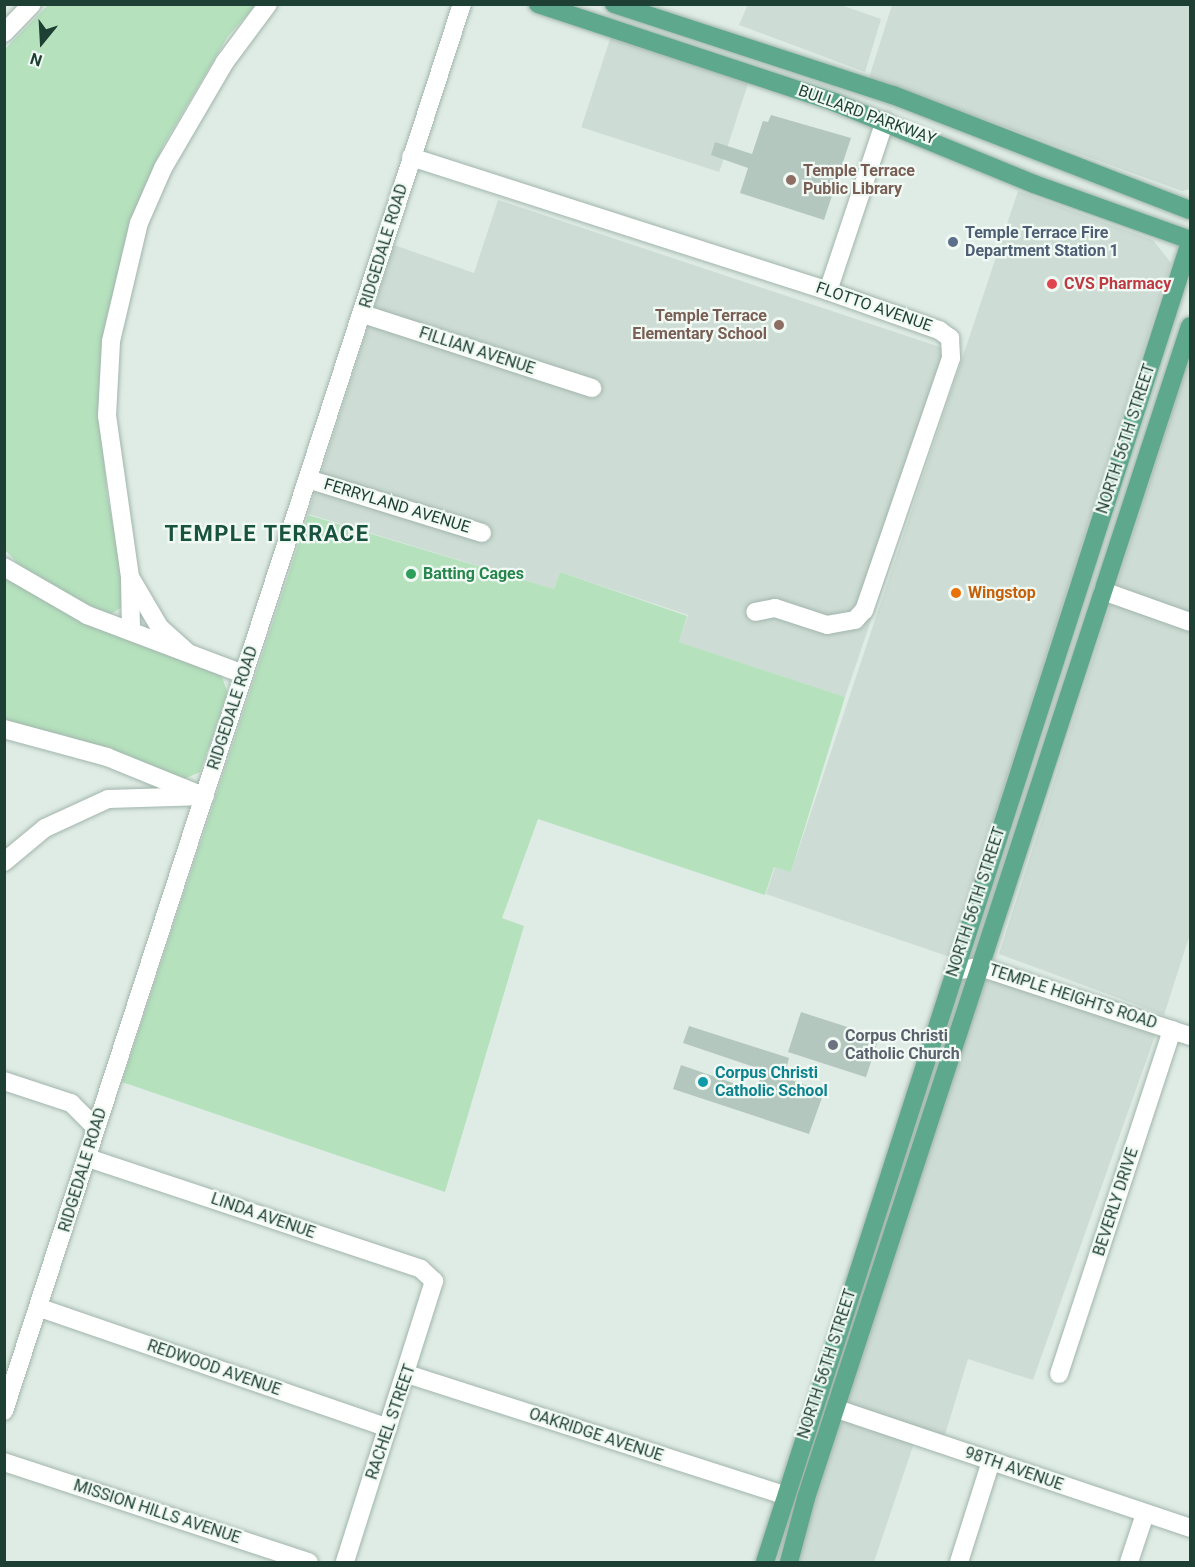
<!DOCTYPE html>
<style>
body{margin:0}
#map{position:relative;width:1195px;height:1567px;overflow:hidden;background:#dfece5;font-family:Roboto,sans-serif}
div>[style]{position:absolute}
.built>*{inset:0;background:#cddcd4;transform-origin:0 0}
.green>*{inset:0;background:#b5e1bd}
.building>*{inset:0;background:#b4c7be;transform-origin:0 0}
.roads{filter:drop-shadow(0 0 2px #a1b5ac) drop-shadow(0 0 2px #a1b5ac)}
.minor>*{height:18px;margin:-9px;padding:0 9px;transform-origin:9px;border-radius:9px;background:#fff}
.major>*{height:18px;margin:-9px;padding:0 9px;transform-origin:9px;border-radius:9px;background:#5ea88d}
.dots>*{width:16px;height:16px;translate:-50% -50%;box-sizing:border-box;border:3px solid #f0f9f3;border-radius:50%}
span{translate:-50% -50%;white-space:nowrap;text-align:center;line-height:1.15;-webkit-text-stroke:4.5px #f0f9f3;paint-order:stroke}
.street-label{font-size:16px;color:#1e3f33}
.education-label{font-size:16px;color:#785e54;font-weight:700}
.left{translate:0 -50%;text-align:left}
.right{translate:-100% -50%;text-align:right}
.service-label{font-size:16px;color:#4e5e75;font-weight:700}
.health-label{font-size:16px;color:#be3a42;font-weight:700}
.leisure-label{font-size:16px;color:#27864d;font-weight:700}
.food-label{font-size:16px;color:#c56008;font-weight:700}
.worship-label{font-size:16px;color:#5b616d;font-weight:700}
.culture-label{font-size:16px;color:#0d838f;font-weight:700}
.district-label{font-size:22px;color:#18533f;font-weight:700;letter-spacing:1.5px}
.frame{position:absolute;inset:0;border:6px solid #1e3f33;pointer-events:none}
.north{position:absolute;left:12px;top:12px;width:60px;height:60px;-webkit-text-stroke:4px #f0f9f3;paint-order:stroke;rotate:198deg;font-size:16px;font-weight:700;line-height:24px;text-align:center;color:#1e3f33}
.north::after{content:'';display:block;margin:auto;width:21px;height:27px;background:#1e3f33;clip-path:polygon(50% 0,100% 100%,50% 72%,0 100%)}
</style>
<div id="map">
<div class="built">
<div style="clip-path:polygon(748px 4px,841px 5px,881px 19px,865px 72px,739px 25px)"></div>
<div style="clip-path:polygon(892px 5px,1190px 5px,1190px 189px,1182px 191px,869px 78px)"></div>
<div style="left:611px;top:36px;width:145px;height:96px;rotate:18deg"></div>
<div style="clip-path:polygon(1018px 191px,1153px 240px,1171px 263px,950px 957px,766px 894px,775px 867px,791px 872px)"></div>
<div style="clip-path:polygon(498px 200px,961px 354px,845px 697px,679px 642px,688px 615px,560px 572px,554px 589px,308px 514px,394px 245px,474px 273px)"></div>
<div style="clip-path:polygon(1190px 355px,1190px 934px,1164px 1015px,999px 954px)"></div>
<div style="clip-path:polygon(986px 977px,1156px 1033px,1033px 1380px,968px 1359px,944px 1438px,846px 1404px)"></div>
<div style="clip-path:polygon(841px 1418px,914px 1443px,874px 1562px,796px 1562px)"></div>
</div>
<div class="green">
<div style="clip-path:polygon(48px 5px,256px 5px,228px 36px,164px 144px,140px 197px,106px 319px,100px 416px,107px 494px,125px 586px,124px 606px,109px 615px,30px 576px,5px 550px,4px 50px)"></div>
<div style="clip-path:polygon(308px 515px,554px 589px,560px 572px,687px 616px,679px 642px,845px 697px,791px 872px,774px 867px,765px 895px,538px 819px,502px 918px,524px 926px,445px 1192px,122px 1082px)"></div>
<div style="clip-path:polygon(4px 575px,221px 674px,228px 694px,200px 772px,184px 779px,64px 735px,5px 722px)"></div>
</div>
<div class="building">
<div style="clip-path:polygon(771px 115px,851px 138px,824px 220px,740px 193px,748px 168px,711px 155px,715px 142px,752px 154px,763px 121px,768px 122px)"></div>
<div style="left:801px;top:1012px;width:82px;height:42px;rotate:18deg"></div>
<div style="clip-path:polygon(689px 1026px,789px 1058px,784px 1077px,824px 1092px,809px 1134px,673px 1089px,681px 1065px,756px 1091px,763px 1070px,683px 1043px)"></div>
</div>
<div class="roads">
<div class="minor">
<div style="left:4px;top:33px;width:40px;rotate:-46deg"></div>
<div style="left:411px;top:157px;width:438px;rotate:17.8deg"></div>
<div style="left:828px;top:291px;width:118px;rotate:19.4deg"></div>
<div style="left:939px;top:330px;width:14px;rotate:36deg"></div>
<div style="left:950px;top:338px;width:20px;rotate:87deg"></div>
<div style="left:951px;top:358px;width:267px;rotate:109deg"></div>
<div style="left:864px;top:610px;width:13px;rotate:132deg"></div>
<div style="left:855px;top:620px;width:28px;rotate:170deg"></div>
<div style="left:827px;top:625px;width:55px;rotate:-161.9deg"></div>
<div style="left:775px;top:608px;width:20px;rotate:169deg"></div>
<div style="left:828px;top:291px;width:179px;rotate:-71.5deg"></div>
<div style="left:363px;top:314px;width:241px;rotate:17.9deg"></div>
<div style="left:311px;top:480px;width:179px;rotate:17.2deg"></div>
<div style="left:4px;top:567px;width:96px;rotate:30deg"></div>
<div style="left:87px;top:615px;width:167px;rotate:20.7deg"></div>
<div style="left:130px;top:579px;width:52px;rotate:88.9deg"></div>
<div style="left:1103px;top:591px;width:92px;rotate:19.6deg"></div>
<div style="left:187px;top:652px;width:36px;rotate:-138deg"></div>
<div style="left:160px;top:628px;width:59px;rotate:-120.5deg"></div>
<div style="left:130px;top:577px;width:163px;rotate:-98.1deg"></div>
<div style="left:107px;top:416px;width:75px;rotate:-86.9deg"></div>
<div style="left:111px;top:341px;width:121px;rotate:-76.7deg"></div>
<div style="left:139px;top:223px;width:60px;rotate:-66.4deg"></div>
<div style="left:163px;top:168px;width:123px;rotate:-59.7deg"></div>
<div style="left:225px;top:62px;width:72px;rotate:-53.4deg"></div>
<div style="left:4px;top:729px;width:107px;rotate:15.2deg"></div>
<div style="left:107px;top:757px;width:98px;rotate:22.1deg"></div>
<div style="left:4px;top:862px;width:53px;rotate:-39.7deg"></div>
<div style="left:45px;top:828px;width:69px;rotate:-24.7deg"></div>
<div style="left:108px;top:799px;width:97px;rotate:-1.8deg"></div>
<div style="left:954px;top:971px;width:26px;rotate:-9deg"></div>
<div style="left:980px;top:967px;width:221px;rotate:18.2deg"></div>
<div style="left:4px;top:1081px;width:71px;rotate:18.2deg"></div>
<div style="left:71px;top:1103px;width:35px;rotate:45deg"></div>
<div style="left:88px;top:1158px;width:351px;rotate:18.4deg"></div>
<div style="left:421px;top:1269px;width:18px;rotate:43deg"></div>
<div style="left:434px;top:1281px;width:295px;rotate:107.6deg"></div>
<div style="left:40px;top:1308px;width:368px;rotate:19deg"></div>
<div style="left:407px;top:1374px;width:397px;rotate:17.8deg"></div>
<div style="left:1059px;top:1374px;width:362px;rotate:-71.8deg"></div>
<div style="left:837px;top:1409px;width:373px;rotate:18.6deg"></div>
<div style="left:4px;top:1411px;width:1480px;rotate:-71.97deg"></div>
<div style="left:4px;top:1462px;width:321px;rotate:18.2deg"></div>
<div style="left:959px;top:1562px;width:106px;rotate:-72.4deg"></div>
<div style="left:1129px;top:1562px;width:51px;rotate:-71.6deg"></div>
</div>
<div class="major">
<div style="left:538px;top:4px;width:312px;rotate:18.3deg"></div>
<div style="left:834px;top:102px;width:216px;rotate:22.3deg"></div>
<div style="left:1034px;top:184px;width:166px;rotate:19.7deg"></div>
<div style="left:614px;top:4px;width:293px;rotate:18.1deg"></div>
<div style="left:893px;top:95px;width:318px;rotate:21.2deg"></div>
<div style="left:765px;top:1562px;width:1387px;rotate:-72.15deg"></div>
<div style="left:789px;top:1562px;width:66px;rotate:-75.1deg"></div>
<div style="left:806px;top:1498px;width:1233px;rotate:-71.86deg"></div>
</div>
</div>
<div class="dots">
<div style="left:791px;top:180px;background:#8d6e63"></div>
<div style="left:953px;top:242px;background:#5c6f8a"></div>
<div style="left:1052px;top:284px;background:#e0444e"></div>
<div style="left:779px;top:325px;background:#8d6e63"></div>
<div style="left:411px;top:574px;background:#2e9e5b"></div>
<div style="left:956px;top:593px;background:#e8710a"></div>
<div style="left:833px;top:1045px;background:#6b7280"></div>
<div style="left:703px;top:1082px;background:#0f9aa8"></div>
</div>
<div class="street-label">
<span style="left:867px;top:115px;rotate:20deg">BULLARD PARKWAY</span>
<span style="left:384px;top:246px;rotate:-73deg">RIDGEDALE ROAD</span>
<span style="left:874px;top:307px;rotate:19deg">FLOTTO AVENUE</span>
<span style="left:477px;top:351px;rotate:18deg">FILLIAN AVENUE</span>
<span style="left:1126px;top:439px;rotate:-72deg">NORTH 56TH STREET</span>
<span style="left:397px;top:506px;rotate:17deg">FERRYLAND AVENUE</span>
<span style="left:233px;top:708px;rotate:-72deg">RIDGEDALE ROAD</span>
<span style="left:976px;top:902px;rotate:-72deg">NORTH 56TH STREET</span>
<span style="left:1073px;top:997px;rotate:18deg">TEMPLE HEIGHTS ROAD</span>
<span style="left:83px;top:1170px;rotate:-73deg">RIDGEDALE ROAD</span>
<span style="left:1116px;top:1202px;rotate:-72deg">BEVERLY DRIVE</span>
<span style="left:263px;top:1216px;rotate:19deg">LINDA AVENUE</span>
<span style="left:827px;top:1364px;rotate:-72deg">NORTH 56TH STREET</span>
<span style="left:214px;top:1368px;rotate:19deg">REDWOOD AVENUE</span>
<span style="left:391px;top:1422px;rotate:-71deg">RACHEL STREET</span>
<span style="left:596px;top:1435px;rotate:18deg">OAKRIDGE AVENUE</span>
<span style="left:1014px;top:1469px;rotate:19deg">98TH AVENUE</span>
<span style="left:157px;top:1512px;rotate:18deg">MISSION HILLS AVENUE</span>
</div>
<div class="education-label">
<span class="left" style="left:803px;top:180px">Temple Terrace<br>Public Library</span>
<span class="right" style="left:767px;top:325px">Temple Terrace<br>Elementary School</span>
</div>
<div class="service-label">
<span class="left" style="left:965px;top:242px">Temple Terrace Fire<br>Department Station 1</span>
</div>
<div class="health-label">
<span class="left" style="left:1064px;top:284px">CVS Pharmacy</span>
</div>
<div class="leisure-label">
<span class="left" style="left:423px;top:574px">Batting Cages</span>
</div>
<div class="food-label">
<span class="left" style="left:968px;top:593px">Wingstop</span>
</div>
<div class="worship-label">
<span class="left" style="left:845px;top:1045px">Corpus Christi<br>Catholic Church</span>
</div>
<div class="culture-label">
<span class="left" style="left:715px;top:1082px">Corpus Christi<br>Catholic School</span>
</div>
<div class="district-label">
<span style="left:267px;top:534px">TEMPLE TERRACE</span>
</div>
<div class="frame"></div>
<div class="north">N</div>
</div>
